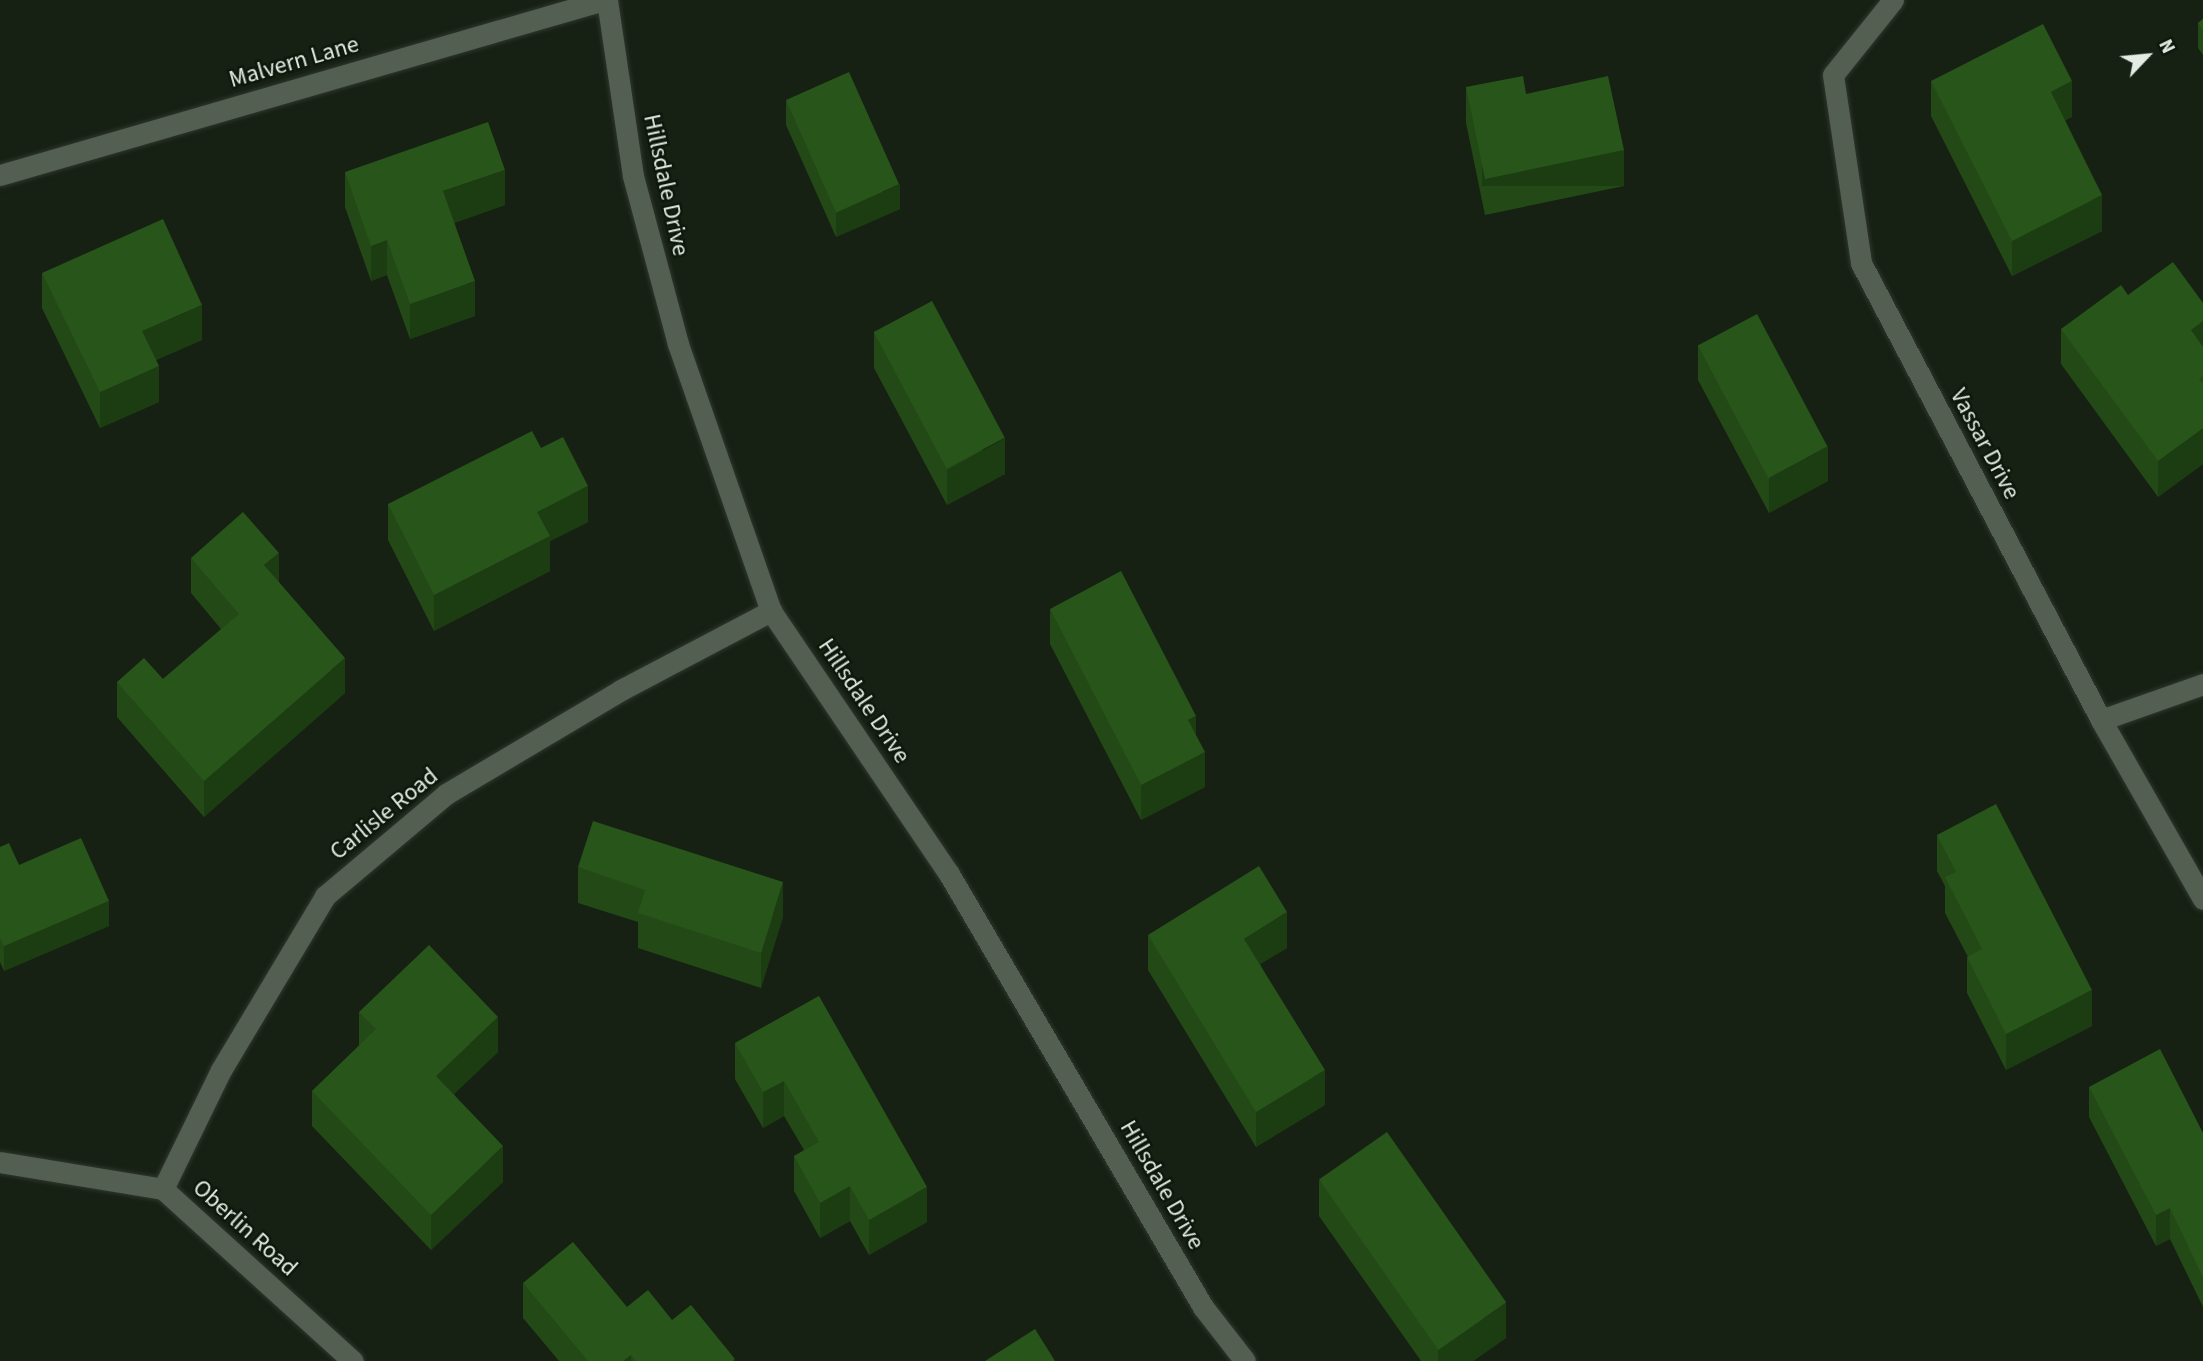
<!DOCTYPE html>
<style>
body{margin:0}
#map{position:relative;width:2203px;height:1361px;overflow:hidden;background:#162113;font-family:"Source Sans 3",sans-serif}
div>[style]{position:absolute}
.roads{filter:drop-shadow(0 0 2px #30372f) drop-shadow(0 0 2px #30372f)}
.minor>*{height:21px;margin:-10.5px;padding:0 10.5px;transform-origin:10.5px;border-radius:10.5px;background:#535f50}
.wall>*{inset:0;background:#224916}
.shaded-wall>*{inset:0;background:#1c3c12;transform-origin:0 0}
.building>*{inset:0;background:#28551a;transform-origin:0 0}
span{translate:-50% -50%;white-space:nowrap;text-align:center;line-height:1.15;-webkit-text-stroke:5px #0d170b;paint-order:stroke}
.street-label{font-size:24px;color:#e4ebe2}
.north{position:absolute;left:2112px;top:21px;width:70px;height:70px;-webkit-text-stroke:5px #0d170b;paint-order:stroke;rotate:64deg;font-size:19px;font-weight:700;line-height:28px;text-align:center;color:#e4ebe2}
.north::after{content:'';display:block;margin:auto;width:24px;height:32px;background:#e4ebe2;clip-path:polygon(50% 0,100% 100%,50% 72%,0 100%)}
</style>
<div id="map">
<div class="roads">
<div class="minor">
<div style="left:607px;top:0;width:178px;rotate:81.6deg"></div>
<div style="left:633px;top:176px;width:174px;rotate:75deg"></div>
<div style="left:678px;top:344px;width:283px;rotate:70.8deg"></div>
<div style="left:771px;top:611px;width:318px;rotate:55.9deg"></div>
<div style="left:949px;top:874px;width:502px;rotate:59.6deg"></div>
<div style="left:1203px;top:1307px;width:68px;rotate:52.1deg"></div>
<div style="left:1893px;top:0;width:96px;rotate:128.7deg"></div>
<div style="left:1833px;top:75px;width:190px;rotate:81.5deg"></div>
<div style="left:1861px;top:263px;width:516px;rotate:62.29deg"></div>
<div style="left:2101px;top:720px;width:206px;rotate:60.3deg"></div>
<div style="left:0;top:175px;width:629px;rotate:-16.16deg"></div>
<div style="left:2101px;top:720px;width:108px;rotate:-19.4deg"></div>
<div style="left:0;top:1162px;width:165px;rotate:9.4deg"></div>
<div style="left:163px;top:1189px;width:256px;rotate:42.2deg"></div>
<div style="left:163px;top:1189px;width:132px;rotate:-64deg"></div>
<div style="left:221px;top:1070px;width:203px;rotate:-59.1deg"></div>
<div style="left:325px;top:896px;width:158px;rotate:-40.1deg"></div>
<div style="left:446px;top:794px;width:204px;rotate:-30.7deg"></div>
<div style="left:621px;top:690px;width:170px;rotate:-27.8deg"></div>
</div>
</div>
<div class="wall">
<div style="clip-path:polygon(2203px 19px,2203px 55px,2198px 48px,2198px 23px)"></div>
<div style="clip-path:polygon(1931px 81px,2072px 117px,2065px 120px,2102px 231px,2012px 276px,1931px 116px)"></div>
<div style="clip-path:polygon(1466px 87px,1526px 94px,1624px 186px,1485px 215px,1466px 123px)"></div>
<div style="clip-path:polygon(786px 101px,900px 209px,836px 237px,786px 125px)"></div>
<div style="clip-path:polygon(345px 172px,505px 205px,454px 223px,475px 316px,410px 339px,387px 275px,371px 281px,345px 207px)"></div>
<div style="clip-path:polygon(42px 273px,202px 340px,156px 360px,159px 402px,100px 428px,42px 308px)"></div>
<div style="clip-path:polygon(2128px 295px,2203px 303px,2203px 464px,2158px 497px,2061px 364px,2061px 329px)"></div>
<div style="clip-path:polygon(874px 332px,1005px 474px,947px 505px,874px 368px)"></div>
<div style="clip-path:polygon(1698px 345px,1828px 481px,1769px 513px,1698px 380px)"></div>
<div style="clip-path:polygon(541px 448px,588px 522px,550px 541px,550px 571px,434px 631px,388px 540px,388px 504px)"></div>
<div style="clip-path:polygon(191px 558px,279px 582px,345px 693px,204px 817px,117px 717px,117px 682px,163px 679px,221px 629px,191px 593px)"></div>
<div style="clip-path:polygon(1050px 609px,1196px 735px,1205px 787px,1141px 820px,1050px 644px)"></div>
<div style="clip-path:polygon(1937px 835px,2092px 1026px,2006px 1070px,1967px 993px,1967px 957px,1968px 957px,1945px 913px,1945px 886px,1937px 871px)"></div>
<div style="clip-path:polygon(0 847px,19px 865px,109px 926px,4px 971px,0 962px)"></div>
<div style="clip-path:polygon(578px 867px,783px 917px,761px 988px,638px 948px,638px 922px,578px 903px)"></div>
<div style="clip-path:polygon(1148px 935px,1287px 948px,1260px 964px,1325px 1105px,1256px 1147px,1148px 970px)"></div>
<div style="clip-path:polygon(819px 996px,927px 1222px,869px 1255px,850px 1221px,820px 1238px,794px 1191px,794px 1156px,804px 1150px,784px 1116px,763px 1128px,735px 1079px,735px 1043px)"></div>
<div style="clip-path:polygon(359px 1012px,498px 1052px,454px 1094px,503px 1182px,431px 1250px,312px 1126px,312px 1091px,359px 1046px)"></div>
<div style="clip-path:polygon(2089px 1087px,2203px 1133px,2203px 1307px,2170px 1239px,2156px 1246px,2089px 1117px)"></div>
<div style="clip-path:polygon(1319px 1180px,1506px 1338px,1473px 1361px,1421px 1361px,1319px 1216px)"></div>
<div style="clip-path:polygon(523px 1283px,627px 1307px,672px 1320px,735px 1361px,559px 1361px,523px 1318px)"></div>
</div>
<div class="shaded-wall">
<div style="clip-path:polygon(2072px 81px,2072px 117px,2051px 128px,2051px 92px)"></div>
<div style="left:1624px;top:150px;width:36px;height:142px;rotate:90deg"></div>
<div style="clip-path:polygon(505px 170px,505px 205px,443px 227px,443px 191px)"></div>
<div style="clip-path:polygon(900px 184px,900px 209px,836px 237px,836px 213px)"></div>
<div style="clip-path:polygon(2102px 195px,2102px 231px,2012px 276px,2012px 241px)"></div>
<div style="clip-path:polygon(387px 240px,387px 275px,371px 281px,371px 246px)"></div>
<div style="clip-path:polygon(475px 281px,475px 316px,410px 339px,410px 304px)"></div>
<div style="clip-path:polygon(202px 305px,202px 340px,142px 366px,142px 331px)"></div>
<div style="clip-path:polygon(2203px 321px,2203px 356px,2191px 330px)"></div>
<div style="clip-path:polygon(159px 366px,159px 402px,100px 428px,100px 392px)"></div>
<div style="clip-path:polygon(2203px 428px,2203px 464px,2158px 497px,2158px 461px)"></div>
<div style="clip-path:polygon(1005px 438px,1005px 474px,947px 505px,947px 470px)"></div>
<div style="clip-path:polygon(1828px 446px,1828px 481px,1769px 513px,1769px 478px)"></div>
<div style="clip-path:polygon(588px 486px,588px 522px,550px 541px,550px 571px,434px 631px,434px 595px,537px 512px)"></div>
<div style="clip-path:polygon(279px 553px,279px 588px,264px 565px)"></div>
<div style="clip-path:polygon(345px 658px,345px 693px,204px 817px,204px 781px)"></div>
<div style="clip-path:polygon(1196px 716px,1196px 752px,1188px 720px)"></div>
<div style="clip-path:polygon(1205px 752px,1205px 787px,1141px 820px,1141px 785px)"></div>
<div style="clip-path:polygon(783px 882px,783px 917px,761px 988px,761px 953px)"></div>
<div style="clip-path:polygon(109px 901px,109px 926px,4px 971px,4px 946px)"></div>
<div style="clip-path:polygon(1287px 912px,1287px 948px,1244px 974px,1244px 939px)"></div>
<div style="clip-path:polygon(2092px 990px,2092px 1026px,2006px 1070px,2006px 1034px)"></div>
<div style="clip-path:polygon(498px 1017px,498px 1052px,436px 1111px,436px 1076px)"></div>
<div style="clip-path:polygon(1325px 1070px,1325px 1105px,1256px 1147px,1256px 1112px)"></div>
<div style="clip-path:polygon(784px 1081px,784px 1116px,763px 1128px,763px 1092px)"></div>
<div style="clip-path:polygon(503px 1146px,503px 1182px,431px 1250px,431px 1215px)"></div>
<div style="clip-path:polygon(850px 1186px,850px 1221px,820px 1238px,820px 1203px)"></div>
<div style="clip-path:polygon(927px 1187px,927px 1222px,869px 1255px,869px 1220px)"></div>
<div style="clip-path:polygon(2170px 1208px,2170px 1239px,2156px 1246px,2156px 1215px)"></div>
<div style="clip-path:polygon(1506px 1303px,1506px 1338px,1473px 1361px,1438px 1361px,1438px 1350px)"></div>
<div style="clip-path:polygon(631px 1355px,631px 1361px,623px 1361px)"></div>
</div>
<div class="building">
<div style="clip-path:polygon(2203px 19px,2203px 31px,2198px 23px)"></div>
<div style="clip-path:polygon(2043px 24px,2072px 81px,2051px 92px,2102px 195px,2012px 241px,1931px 81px)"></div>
<div style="left:849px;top:72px;width:123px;height:69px;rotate:66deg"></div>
<div style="clip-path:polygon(1523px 76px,1526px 94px,1608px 76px,1624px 150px,1485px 179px,1466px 87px)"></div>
<div style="clip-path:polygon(488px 122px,505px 170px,443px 191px,475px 281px,410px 304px,387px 240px,371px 246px,345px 172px)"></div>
<div style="clip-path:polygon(163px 219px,202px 305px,142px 331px,159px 366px,100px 392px,42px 273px)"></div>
<div style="clip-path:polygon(2173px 262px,2203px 303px,2203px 321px,2191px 330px,2203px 347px,2203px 376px,2199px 379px,2203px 384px,2203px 428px,2158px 461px,2061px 329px,2121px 285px,2128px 295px)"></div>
<div style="left:932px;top:301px;width:155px;height:66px;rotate:62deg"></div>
<div style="left:1757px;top:314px;width:150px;height:67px;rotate:62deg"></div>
<div style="clip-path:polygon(532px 431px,541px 448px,563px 437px,588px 486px,537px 512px,550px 536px,434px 595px,388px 504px)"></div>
<div style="clip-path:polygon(243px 512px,279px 553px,264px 565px,345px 658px,204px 781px,117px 682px,144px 658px,163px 679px,239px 614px,191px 558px)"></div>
<div style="clip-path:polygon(1121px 571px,1196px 716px,1188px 720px,1205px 752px,1141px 785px,1050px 609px)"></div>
<div style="clip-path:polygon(1996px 804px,2092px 990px,2006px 1034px,1967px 957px,1982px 949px,1945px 877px,1956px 872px,1937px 835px)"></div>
<div style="clip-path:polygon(593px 821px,783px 882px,761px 953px,638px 913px,645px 890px,578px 867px)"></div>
<div style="clip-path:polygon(81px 838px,109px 901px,4px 946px,0 938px,0 847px,9px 843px,19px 865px)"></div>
<div style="clip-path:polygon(1259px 866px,1287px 912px,1244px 939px,1325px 1070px,1256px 1112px,1148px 935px)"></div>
<div style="clip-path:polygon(429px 945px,498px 1017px,436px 1076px,503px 1146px,431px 1215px,312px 1091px,376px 1029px,359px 1012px)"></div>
<div style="clip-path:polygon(819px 996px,927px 1187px,869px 1220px,850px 1186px,820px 1203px,794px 1156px,819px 1142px,784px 1081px,763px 1092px,735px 1043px)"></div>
<div style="clip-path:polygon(2160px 1049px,2203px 1133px,2203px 1277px,2170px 1208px,2156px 1215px,2089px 1087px)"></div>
<div style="left:1387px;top:1132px;width:208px;height:83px;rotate:55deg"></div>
<div style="clip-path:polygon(573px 1242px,627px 1307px,648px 1290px,672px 1320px,691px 1305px,735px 1359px,732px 1361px,636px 1361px,631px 1355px,623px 1361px,588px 1361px,523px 1283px)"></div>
<div style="clip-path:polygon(1035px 1329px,1055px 1361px,985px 1361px)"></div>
</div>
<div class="street-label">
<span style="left:294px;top:62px;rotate:-16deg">Malvern Lane</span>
<span style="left:666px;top:185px;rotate:78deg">Hillsdale Drive</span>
<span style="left:1985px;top:444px;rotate:62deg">Vassar Drive</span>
<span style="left:864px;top:701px;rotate:56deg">Hillsdale Drive</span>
<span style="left:384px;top:814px;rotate:-39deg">Carlisle Road</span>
<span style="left:1162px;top:1185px;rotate:60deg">Hillsdale Drive</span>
<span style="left:245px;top:1228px;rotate:42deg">Oberlin Road</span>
</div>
<div class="north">N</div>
</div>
